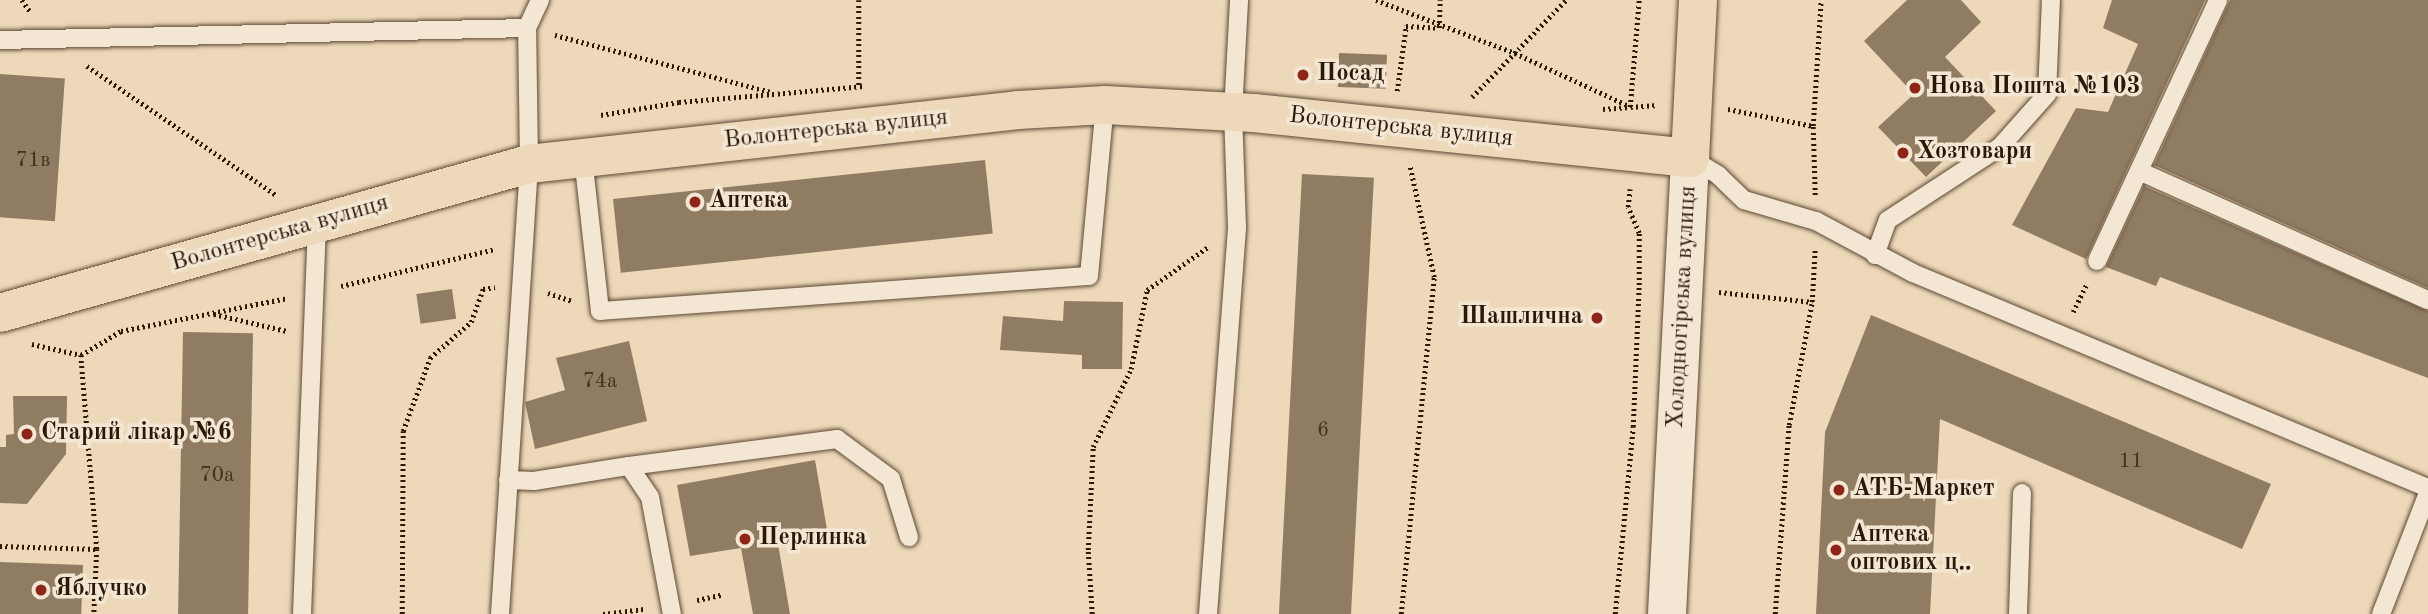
<!DOCTYPE html>
<meta charset="utf-8">
<style>
body{margin:0}
#map{position:relative;width:2428px;height:614px;overflow:hidden;background:#edd8b9;font-family:"Old Standard TT",serif}
div>[style]{position:absolute}
.building>*{inset:0;background:#907c63;transform-origin:0 0}
.path>*{height:4.5px;margin-top:-2.25px;transform-origin:0;background:repeating-linear-gradient(90deg,#2b1806 0 2px,transparent 0 5.5px)}
.roads{filter:drop-shadow(0 0 2px #5c4833) drop-shadow(0 0 2px #5c4833)}
.service>*{height:18px;margin:-9px;padding:0 9px;transform-origin:9px;border-radius:9px;background:#f3e6d2}
.secondary>*{height:38px;margin:-19px;padding:0 19px;transform-origin:19px;border-radius:19px;background:#f3e6d2}
.primary>*{height:38px;margin:-19px;padding:0 19px;transform-origin:19px;border-radius:19px;background:#edd8b9}
.dots>*{width:19px;height:19px;translate:-50% -50%;box-sizing:border-box;border:4px solid #f3e6d2;border-radius:50%}
span{translate:-50% -50%;white-space:nowrap;text-align:center;line-height:1.15;-webkit-text-stroke:7px #f3e6d2;paint-order:stroke}
.number-label{font-size:21px;color:#44311d}
.number-label span{-webkit-text-stroke-width:0}
.poi-label{font-size:24px;color:#2b1806;font-weight:700}
.left{translate:0 -50%;text-align:left}
.right{translate:-100% -50%;text-align:right}
.street-label{font-size:24px;color:#2b1806}
</style>
<div id="map">
<div class="building">
<div style="clip-path:polygon(1907px 0,1961px 0,1981px 22px,1945px 57px,1996px 111px,1926px 177px,1878px 127px,1914px 94px,1864px 41px)"></div>
<div style="clip-path:polygon(2112px 0,2205px 0,2086px 259px,2012px 225px,2076px 108px,2108px 112px,2138px 44px,2103px 28px)"></div>
<div style="clip-path:polygon(2230px 0,2428px 0,2428px 288px,2154px 165px)"></div>
<div style="left:1339px;top:53px;width:48px;height:34px;rotate:2deg"></div>
<div style="left:0;top:74px;width:65px;height:143px;rotate:4deg"></div>
<div style="left:985px;top:160px;width:74px;height:374px;rotate:84deg"></div>
<div style="left:1302px;top:174px;width:72px;height:441px;rotate:3deg"></div>
<div style="clip-path:polygon(2144px 186px,2428px 311px,2428px 378px,2160px 277px,2156px 286px,2106px 267px)"></div>
<div style="left:452px;top:289px;width:30px;height:36px;rotate:82deg"></div>
<div style="clip-path:polygon(1064px 301px,1123px 302px,1122px 369px,1082px 369px,1082px 355px,1000px 350px,1003px 316px,1063px 321px)"></div>
<div style="clip-path:polygon(1871px 315px,2271px 484px,2242px 549px,1940px 419px,1930px 614px,1816px 614px,1825px 432px)"></div>
<div style="left:183px;top:332px;width:70px;height:282px;rotate:1deg"></div>
<div style="clip-path:polygon(629px 341px,647px 421px,535px 449px,525px 402px,565px 390px,556px 358px)"></div>
<div style="clip-path:polygon(13px 396px,67px 396px,66px 454px,27px 504px,0 503px,0 447px,6px 447px,6px 435px,14px 434px)"></div>
<div style="clip-path:polygon(815px 460px,828px 535px,778px 544px,790px 614px,753px 614px,741px 548px,690px 556px,677px 485px)"></div>
<div style="left:0;top:562px;width:83px;height:52px;rotate:2deg"></div>
</div>
<div class="path">
<div style="left:22px;top:0;width:16px;rotate:55deg"></div>
<div style="left:859px;top:0;width:86px;rotate:90deg"></div>
<div style="left:1376px;top:0;width:149px;rotate:20.9deg"></div>
<div style="left:1515px;top:53px;width:126px;rotate:24.9deg"></div>
<div style="left:555px;top:35px;width:222px;rotate:14.8deg"></div>
<div style="left:87px;top:66px;width:229px;rotate:34.3deg"></div>
<div style="left:1397px;top:91px;width:66px;rotate:-82.1deg"></div>
<div style="left:1406px;top:26px;width:33px;rotate:3deg"></div>
<div style="left:1439px;top:28px;width:28px;rotate:-88deg"></div>
<div style="left:1472px;top:97px;width:135px;rotate:-45.9deg"></div>
<div style="left:1630px;top:107px;width:107px;rotate:-85.2deg"></div>
<div style="left:1603px;top:109px;width:54px;rotate:-4.2deg"></div>
<div style="left:1728px;top:109px;width:87px;rotate:11.3deg"></div>
<div style="left:601px;top:115px;width:79px;rotate:-9.5deg"></div>
<div style="left:679px;top:102px;width:186px;rotate:-4.9deg"></div>
<div style="left:1815px;top:195px;width:69px;rotate:-91.7deg"></div>
<div style="left:1813px;top:126px;width:126px;rotate:-86.4deg"></div>
<div style="left:341px;top:286px;width:158px;rotate:-13.5deg"></div>
<div style="left:1719px;top:292px;width:94px;rotate:6.1deg"></div>
<div style="left:548px;top:293px;width:26px;rotate:18deg"></div>
<div style="left:2073px;top:312px;width:30px;rotate:-64deg"></div>
<div style="left:214px;top:314px;width:75px;rotate:13.1deg"></div>
<div style="left:32px;top:344px;width:50px;rotate:12.7deg"></div>
<div style="left:81px;top:355px;width:195px;rotate:85.3deg"></div>
<div style="left:97px;top:549px;width:65px;rotate:92.6deg"></div>
<div style="left:81px;top:355px;width:47px;rotate:-31deg"></div>
<div style="left:121px;top:331px;width:170px;rotate:-11.2deg"></div>
<div style="left:0;top:546px;width:97px;rotate:1.8deg"></div>
<div style="left:697px;top:600px;width:25px;rotate:-12deg"></div>
<div style="left:402px;top:614px;width:183px;rotate:-89.7deg"></div>
<div style="left:403px;top:431px;width:78px;rotate:-69.7deg"></div>
<div style="left:430px;top:358px;width:55px;rotate:-41.3deg"></div>
<div style="left:471px;top:322px;width:35px;rotate:-70deg"></div>
<div style="left:483px;top:289px;width:12px;rotate:-9deg"></div>
<div style="left:603px;top:614px;width:41px;rotate:-7deg"></div>
<div style="left:1092px;top:614px;width:64px;rotate:-93.6deg"></div>
<div style="left:1088px;top:550px;width:103px;rotate:-87.2deg"></div>
<div style="left:1093px;top:447px;width:87px;rotate:-64deg"></div>
<div style="left:1131px;top:369px;width:81px;rotate:-78.6deg"></div>
<div style="left:1147px;top:290px;width:75px;rotate:-35.2deg"></div>
<div style="left:1401px;top:614px;width:339px;rotate:-84.4deg"></div>
<div style="left:1434px;top:277px;width:113px;rotate:-102.3deg"></div>
<div style="left:1615px;top:614px;width:188px;rotate:-84.5deg"></div>
<div style="left:1633px;top:427px;width:142px;rotate:-87.6deg"></div>
<div style="left:1639px;top:285px;width:52px;rotate:-90deg"></div>
<div style="left:1639px;top:233px;width:28px;rotate:-113deg"></div>
<div style="left:1628px;top:207px;width:18px;rotate:-84deg"></div>
<div style="left:1775px;top:614px;width:190px;rotate:-85.8deg"></div>
<div style="left:1789px;top:425px;width:125px;rotate:-79.4deg"></div>
<div style="left:1812px;top:302px;width:53px;rotate:-86.8deg"></div>
</div>
<div class="roads">
<div class="service">
<div style="left:0;top:40px;width:527px;rotate:-1.3deg"></div>
<div style="left:583px;top:157px;width:155px;rotate:83.7deg"></div>
<div style="left:600px;top:311px;width:490px;rotate:-4.1deg"></div>
<div style="left:1089px;top:276px;width:172px;rotate:-84.7deg"></div>
<div style="left:1690px;top:158px;width:33px;rotate:31deg"></div>
<div style="left:1718px;top:175px;width:36px;rotate:44deg"></div>
<div style="left:1744px;top:200px;width:75px;rotate:16.3deg"></div>
<div style="left:1816px;top:221px;width:110px;rotate:28.2deg"></div>
<div style="left:1913px;top:273px;width:558px;rotate:22.66deg"></div>
<div style="left:2139px;top:171px;width:316px;rotate:24.1deg"></div>
<div style="left:1875px;top:255px;width:37px;rotate:-70deg"></div>
<div style="left:1888px;top:220px;width:134px;rotate:-33.1deg"></div>
<div style="left:2000px;top:147px;width:71px;rotate:-48.4deg"></div>
<div style="left:2047px;top:94px;width:94px;rotate:-87.6deg"></div>
<div style="left:2097px;top:261px;width:288px;rotate:-65.1deg"></div>
<div style="left:629px;top:466px;width:210px;rotate:-7.4deg"></div>
<div style="left:837px;top:439px;width:67px;rotate:36.5deg"></div>
<div style="left:891px;top:479px;width:61px;rotate:72.8deg"></div>
<div style="left:508px;top:480px;width:26px;rotate:2deg"></div>
<div style="left:534px;top:481px;width:96px;rotate:-9deg"></div>
<div style="left:629px;top:466px;width:37px;rotate:56deg"></div>
<div style="left:650px;top:497px;width:119px;rotate:79.4deg"></div>
<div style="left:302px;top:614px;width:391px;rotate:-87.8deg"></div>
<div style="left:500px;top:614px;width:451px;rotate:-86.3deg"></div>
<div style="left:529px;top:164px;width:136px;rotate:-90.8deg"></div>
<div style="left:527px;top:28px;width:31px;rotate:-65deg"></div>
<div style="left:1208px;top:614px;width:388px;rotate:-85.7deg"></div>
<div style="left:1237px;top:227px;width:115px;rotate:-92deg"></div>
<div style="left:1233px;top:112px;width:112px;rotate:-86.9deg"></div>
<div style="left:2018px;top:614px;width:121px;rotate:-88.1deg"></div>
<div style="left:2381px;top:614px;width:130px;rotate:-68.8deg"></div>
</div>
<div class="secondary">
<div style="left:1667px;top:614px;width:457px;rotate:-87.1deg"></div>
</div>
<div class="primary">
<div style="left:0;top:313px;width:550px;rotate:-15.73deg"></div>
<div style="left:529px;top:164px;width:492px;rotate:-6.3deg"></div>
<div style="left:1018px;top:110px;width:87px;rotate:-3.3deg"></div>
<div style="left:1105px;top:105px;width:149px;rotate:3.1deg"></div>
<div style="left:1254px;top:113px;width:438px;rotate:5.9deg"></div>
<div style="left:1690px;top:158px;width:158px;rotate:-87.1deg"></div>
</div>
</div>
<div class="dots">
<div style="left:1303px;top:75px;background:#8f2418"></div>
<div style="left:1915px;top:88px;background:#8f2418"></div>
<div style="left:1903px;top:153px;background:#8f2418"></div>
<div style="left:695px;top:202px;background:#8f2418"></div>
<div style="left:1597px;top:318px;background:#8f2418"></div>
<div style="left:27px;top:434px;background:#8f2418"></div>
<div style="left:1839px;top:490px;background:#8f2418"></div>
<div style="left:745px;top:539px;background:#8f2418"></div>
<div style="left:1836px;top:550px;background:#8f2418"></div>
<div style="left:41px;top:590px;background:#8f2418"></div>
</div>
<div class="number-label">
<span style="left:33px;top:161px">71в</span>
<span style="left:600px;top:382px">74а</span>
<span style="left:1323px;top:431px">6</span>
<span style="left:2131px;top:462px">11</span>
<span style="left:217px;top:476px">70а</span>
</div>
<div class="poi-label">
<span class="left" style="left:1317px;top:75px">Посад</span>
<span class="left" style="left:1929px;top:88px">Нова Пошта №103</span>
<span class="left" style="left:1917px;top:153px">Хозтовари</span>
<span class="left" style="left:709px;top:202px">Аптека</span>
<span class="right" style="left:1583px;top:318px">Шашлична</span>
<span class="left" style="left:41px;top:434px">Старий лікар №6</span>
<span class="left" style="left:1853px;top:490px">АТБ-Маркет</span>
<span class="left" style="left:1850px;top:550px">Аптека<br>оптових ц‥</span>
<span class="left" style="left:759px;top:539px">Перлинка</span>
<span class="left" style="left:55px;top:590px">Яблучко</span>
</div>
<div class="street-label">
<span style="left:1401px;top:128px;rotate:6deg">Волонтерська вулиця</span>
<span style="left:836px;top:130px;rotate:-6deg">Волонтерська вулиця</span>
<span style="left:280px;top:234px;rotate:-16deg">Волонтерська вулиця</span>
<span style="left:1683px;top:307px;rotate:-87deg">Холодногірська вулиця</span>
</div>
</div>
